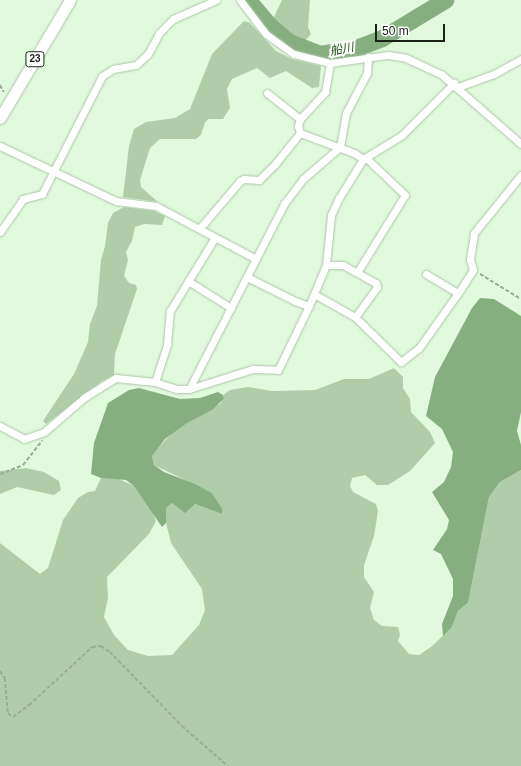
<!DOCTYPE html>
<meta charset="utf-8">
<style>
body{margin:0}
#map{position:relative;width:521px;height:766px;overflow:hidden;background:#e1f9dd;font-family:Helvetica,"Noto Sans JP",sans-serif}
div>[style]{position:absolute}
.green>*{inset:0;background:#b0cdaa}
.water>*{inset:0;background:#86af7f}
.river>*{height:17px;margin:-8.5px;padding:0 8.5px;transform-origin:8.5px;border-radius:8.5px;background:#86af7f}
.path>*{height:1.5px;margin-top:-0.75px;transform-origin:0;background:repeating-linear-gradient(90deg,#9aac97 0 4px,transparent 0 6px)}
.roads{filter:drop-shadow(0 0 1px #adc4a9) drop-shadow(0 0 1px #adc4a9)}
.minor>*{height:7px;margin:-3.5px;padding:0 3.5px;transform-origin:3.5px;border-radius:3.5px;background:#fff}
.primary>*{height:11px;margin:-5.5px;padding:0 5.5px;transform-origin:5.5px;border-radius:5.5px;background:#fff}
span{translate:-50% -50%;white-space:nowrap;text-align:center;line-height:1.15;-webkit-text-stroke:4px #fefefe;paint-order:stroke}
.shield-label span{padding:1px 3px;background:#fefefe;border:1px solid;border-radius:3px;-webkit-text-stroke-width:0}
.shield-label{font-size:10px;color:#1b2319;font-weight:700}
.water-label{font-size:12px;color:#174f0d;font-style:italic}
.scale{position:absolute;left:375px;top:24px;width:70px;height:18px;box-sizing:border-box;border:2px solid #1b2319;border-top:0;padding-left:5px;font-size:12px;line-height:14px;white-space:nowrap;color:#1b2319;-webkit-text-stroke:3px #fefefe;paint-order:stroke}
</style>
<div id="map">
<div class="green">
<div style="clip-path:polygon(282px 0,310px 0,308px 27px,311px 34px,304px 42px,293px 38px,273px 19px)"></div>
<div style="clip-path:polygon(244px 21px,250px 23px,276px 51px,292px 59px,321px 66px,319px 87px,312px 88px,286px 71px,270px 78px,257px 68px,232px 79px,227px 89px,230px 108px,223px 119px,209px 119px,205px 122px,201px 135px,196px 139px,160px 139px,150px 148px,140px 180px,141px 187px,158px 202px,123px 197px,129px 146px,134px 129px,146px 122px,175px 118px,190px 109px,212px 54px)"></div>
<div style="clip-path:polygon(124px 207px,154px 211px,165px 216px,162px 225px,144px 224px,135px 227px,132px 241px,126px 252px,128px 260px,124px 276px,129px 283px,136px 285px,137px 289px,115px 354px,114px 375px,102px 381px,46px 424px,43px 421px,74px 374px,88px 342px,90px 324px,97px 306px,101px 260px,105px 246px,108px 223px,113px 213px)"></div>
<div style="clip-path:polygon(394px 368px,403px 377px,403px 388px,410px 399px,411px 412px,430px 432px,435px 443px,410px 471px,388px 485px,377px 485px,365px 475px,352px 478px,350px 486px,353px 492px,376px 504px,378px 511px,374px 536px,364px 565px,364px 577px,374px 592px,370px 608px,374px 620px,382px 626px,398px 627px,400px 635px,398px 641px,409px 654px,419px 655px,431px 647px,452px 627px,458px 611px,468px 603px,489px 497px,500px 482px,521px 470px,521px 766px,0 766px,0 543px,40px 574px,48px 568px,63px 520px,78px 498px,88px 492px,95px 491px,101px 478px,117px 478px,134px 486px,150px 505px,156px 521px,149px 534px,107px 577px,108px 598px,104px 617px,114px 635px,128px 650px,148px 656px,172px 655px,199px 625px,205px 610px,202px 589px,171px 543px,166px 523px,166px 508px,172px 503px,179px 505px,182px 511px,195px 504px,222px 514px,222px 508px,212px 493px,154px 465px,152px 456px,156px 450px,176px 429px,220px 404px,224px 399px,223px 395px,230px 390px,248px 387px,272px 391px,315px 390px,344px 379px,369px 379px)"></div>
<div style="clip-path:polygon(26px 468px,44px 472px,59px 481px,61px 490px,54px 495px,17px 487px,0 494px,0 471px)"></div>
</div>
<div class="water">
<div style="clip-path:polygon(480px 298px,494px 299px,521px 316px,521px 412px,517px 431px,521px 445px,521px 470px,500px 482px,489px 497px,468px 603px,458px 611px,452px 627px,443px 636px,442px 624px,453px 596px,453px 579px,441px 554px,433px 550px,447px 529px,449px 520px,432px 492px,444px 482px,451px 467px,453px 452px,442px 429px,426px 416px,435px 377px,472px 308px)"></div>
<div style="clip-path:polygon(139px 388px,180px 399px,200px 398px,218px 392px,223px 395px,224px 399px,212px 410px,187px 423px,165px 439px,152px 456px,154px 465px,164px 472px,195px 484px,212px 493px,222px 508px,222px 514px,195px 504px,185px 513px,172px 503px,166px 508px,166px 523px,162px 527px,134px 486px,126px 480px,101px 478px,91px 474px,94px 443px,108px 403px,129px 390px)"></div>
</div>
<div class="river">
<div style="left:248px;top:0;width:34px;rotate:50deg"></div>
<div style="left:270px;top:26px;width:25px;rotate:40deg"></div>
<div style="left:289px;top:42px;width:33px;rotate:21deg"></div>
<div style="left:320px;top:54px;width:36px;rotate:-9deg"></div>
<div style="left:356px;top:48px;width:28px;rotate:-21deg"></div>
<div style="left:382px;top:38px;width:74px;rotate:-31.1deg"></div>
</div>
<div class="path">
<div style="left:0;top:85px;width:8px;rotate:60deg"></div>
<div style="left:480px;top:274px;width:48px;rotate:31.4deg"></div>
<div style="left:0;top:474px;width:25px;rotate:-21deg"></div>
<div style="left:23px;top:465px;width:31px;rotate:-52deg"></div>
<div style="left:0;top:671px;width:9px;rotate:54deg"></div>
<div style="left:5px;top:678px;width:35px;rotate:85deg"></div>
<div style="left:8px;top:713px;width:6px;rotate:39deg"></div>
<div style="left:13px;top:717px;width:20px;rotate:-37deg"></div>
<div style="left:29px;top:705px;width:86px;rotate:-42.6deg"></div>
<div style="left:92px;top:647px;width:9px;rotate:-6deg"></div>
<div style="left:101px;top:646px;width:11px;rotate:34deg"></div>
<div style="left:110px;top:652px;width:103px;rotate:45.8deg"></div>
<div style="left:182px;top:726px;width:61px;rotate:41deg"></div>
</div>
<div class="roads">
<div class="minor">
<div style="left:240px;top:0;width:43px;rotate:52.6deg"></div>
<div style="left:266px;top:34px;width:34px;rotate:36deg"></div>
<div style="left:294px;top:54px;width:37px;rotate:14deg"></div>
<div style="left:330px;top:63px;width:59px;rotate:-7.9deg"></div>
<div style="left:388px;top:55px;width:18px;rotate:9deg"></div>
<div style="left:406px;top:58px;width:38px;rotate:25deg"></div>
<div style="left:441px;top:74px;width:106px;rotate:41.2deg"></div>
<div style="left:458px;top:87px;width:38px;rotate:-20deg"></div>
<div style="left:494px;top:74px;width:31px;rotate:-29deg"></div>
<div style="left:267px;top:93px;width:42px;rotate:38.2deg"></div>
<div style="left:300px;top:133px;width:58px;rotate:20.3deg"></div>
<div style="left:354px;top:153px;width:11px;rotate:34deg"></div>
<div style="left:0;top:146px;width:128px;rotate:25.4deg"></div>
<div style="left:116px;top:201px;width:40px;rotate:7.1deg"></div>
<div style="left:156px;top:206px;width:113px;rotate:27.9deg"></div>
<div style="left:200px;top:228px;width:62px;rotate:-49.6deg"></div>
<div style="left:240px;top:181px;width:4px;rotate:-27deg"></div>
<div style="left:244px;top:179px;width:15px;rotate:4deg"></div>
<div style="left:259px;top:180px;width:23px;rotate:-45deg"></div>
<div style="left:275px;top:164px;width:40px;rotate:-51deg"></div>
<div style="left:300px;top:133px;width:7px;rotate:-106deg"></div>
<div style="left:298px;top:126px;width:7px;rotate:-74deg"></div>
<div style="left:300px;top:119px;width:37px;rotate:-47deg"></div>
<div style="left:325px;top:92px;width:29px;rotate:-80deg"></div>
<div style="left:0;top:232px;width:40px;rotate:-55.1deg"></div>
<div style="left:23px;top:199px;width:20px;rotate:-15deg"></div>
<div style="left:42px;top:194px;width:132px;rotate:-63deg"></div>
<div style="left:102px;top:76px;width:13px;rotate:-32deg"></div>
<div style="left:113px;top:69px;width:23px;rotate:-10deg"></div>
<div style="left:136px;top:65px;width:16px;rotate:-43deg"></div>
<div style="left:148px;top:54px;width:24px;rotate:-62deg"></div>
<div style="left:159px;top:33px;width:20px;rotate:-45deg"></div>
<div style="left:173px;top:19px;width:47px;rotate:-23.8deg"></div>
<div style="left:326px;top:265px;width:17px"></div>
<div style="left:343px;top:265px;width:38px;rotate:29deg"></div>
<div style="left:376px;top:283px;width:4px;rotate:76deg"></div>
<div style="left:377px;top:287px;width:37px;rotate:126deg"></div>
<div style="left:358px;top:271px;width:89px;rotate:-58.3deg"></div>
<div style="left:405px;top:195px;width:54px;rotate:-136.5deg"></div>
<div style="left:426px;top:274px;width:37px;rotate:31deg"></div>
<div style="left:247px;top:277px;width:54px;rotate:26.6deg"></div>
<div style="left:295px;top:301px;width:15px;rotate:20deg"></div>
<div style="left:188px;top:281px;width:51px;rotate:32.1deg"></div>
<div style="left:314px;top:294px;width:47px;rotate:29.3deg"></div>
<div style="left:355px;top:317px;width:64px;rotate:44.4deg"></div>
<div style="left:401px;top:362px;width:23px;rotate:-38deg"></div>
<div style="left:419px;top:348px;width:72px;rotate:-54.6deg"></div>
<div style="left:461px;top:289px;width:22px;rotate:-58deg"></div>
<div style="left:473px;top:270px;width:11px;rotate:-105deg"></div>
<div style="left:470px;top:259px;width:26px;rotate:-81deg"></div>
<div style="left:474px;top:233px;width:75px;rotate:-51deg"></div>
<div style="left:155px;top:382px;width:40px;rotate:-72deg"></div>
<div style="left:167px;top:344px;width:33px;rotate:-85deg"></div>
<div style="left:170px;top:311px;width:84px;rotate:-58.6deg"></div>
<div style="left:189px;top:389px;width:208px;rotate:-62.8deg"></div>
<div style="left:284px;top:204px;width:31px;rotate:-53deg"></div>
<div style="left:303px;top:179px;width:49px;rotate:-40.9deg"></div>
<div style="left:340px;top:147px;width:35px;rotate:-80deg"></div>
<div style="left:346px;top:113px;width:45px;rotate:-62.3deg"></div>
<div style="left:367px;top:73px;width:16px;rotate:-86deg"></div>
<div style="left:0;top:426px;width:27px;rotate:28deg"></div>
<div style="left:24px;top:439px;width:21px;rotate:-19deg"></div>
<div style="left:44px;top:432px;width:54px;rotate:-40.5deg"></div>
<div style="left:85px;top:397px;width:36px;rotate:-32deg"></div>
<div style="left:116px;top:378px;width:39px;rotate:6deg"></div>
<div style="left:155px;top:382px;width:23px;rotate:18deg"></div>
<div style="left:177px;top:389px;width:12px"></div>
<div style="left:189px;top:389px;width:67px;rotate:-17.4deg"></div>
<div style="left:253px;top:369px;width:25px;rotate:2deg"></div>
<div style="left:278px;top:370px;width:71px;rotate:-64.2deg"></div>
<div style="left:309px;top:306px;width:44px;rotate:-67.5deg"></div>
<div style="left:326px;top:265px;width:50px;rotate:-84.3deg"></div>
<div style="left:331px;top:215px;width:19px;rotate:-65deg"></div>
<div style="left:339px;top:198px;width:46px;rotate:-58.4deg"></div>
<div style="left:363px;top:159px;width:46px;rotate:-31.6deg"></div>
<div style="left:402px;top:135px;width:74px;rotate:-45deg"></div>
</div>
<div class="primary">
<div style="left:0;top:118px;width:137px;rotate:-59.3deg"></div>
</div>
</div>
<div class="shield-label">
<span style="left:35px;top:59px">23</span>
</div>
<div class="water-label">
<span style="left:342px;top:50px;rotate:-11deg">船川</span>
</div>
<div class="scale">50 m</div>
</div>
